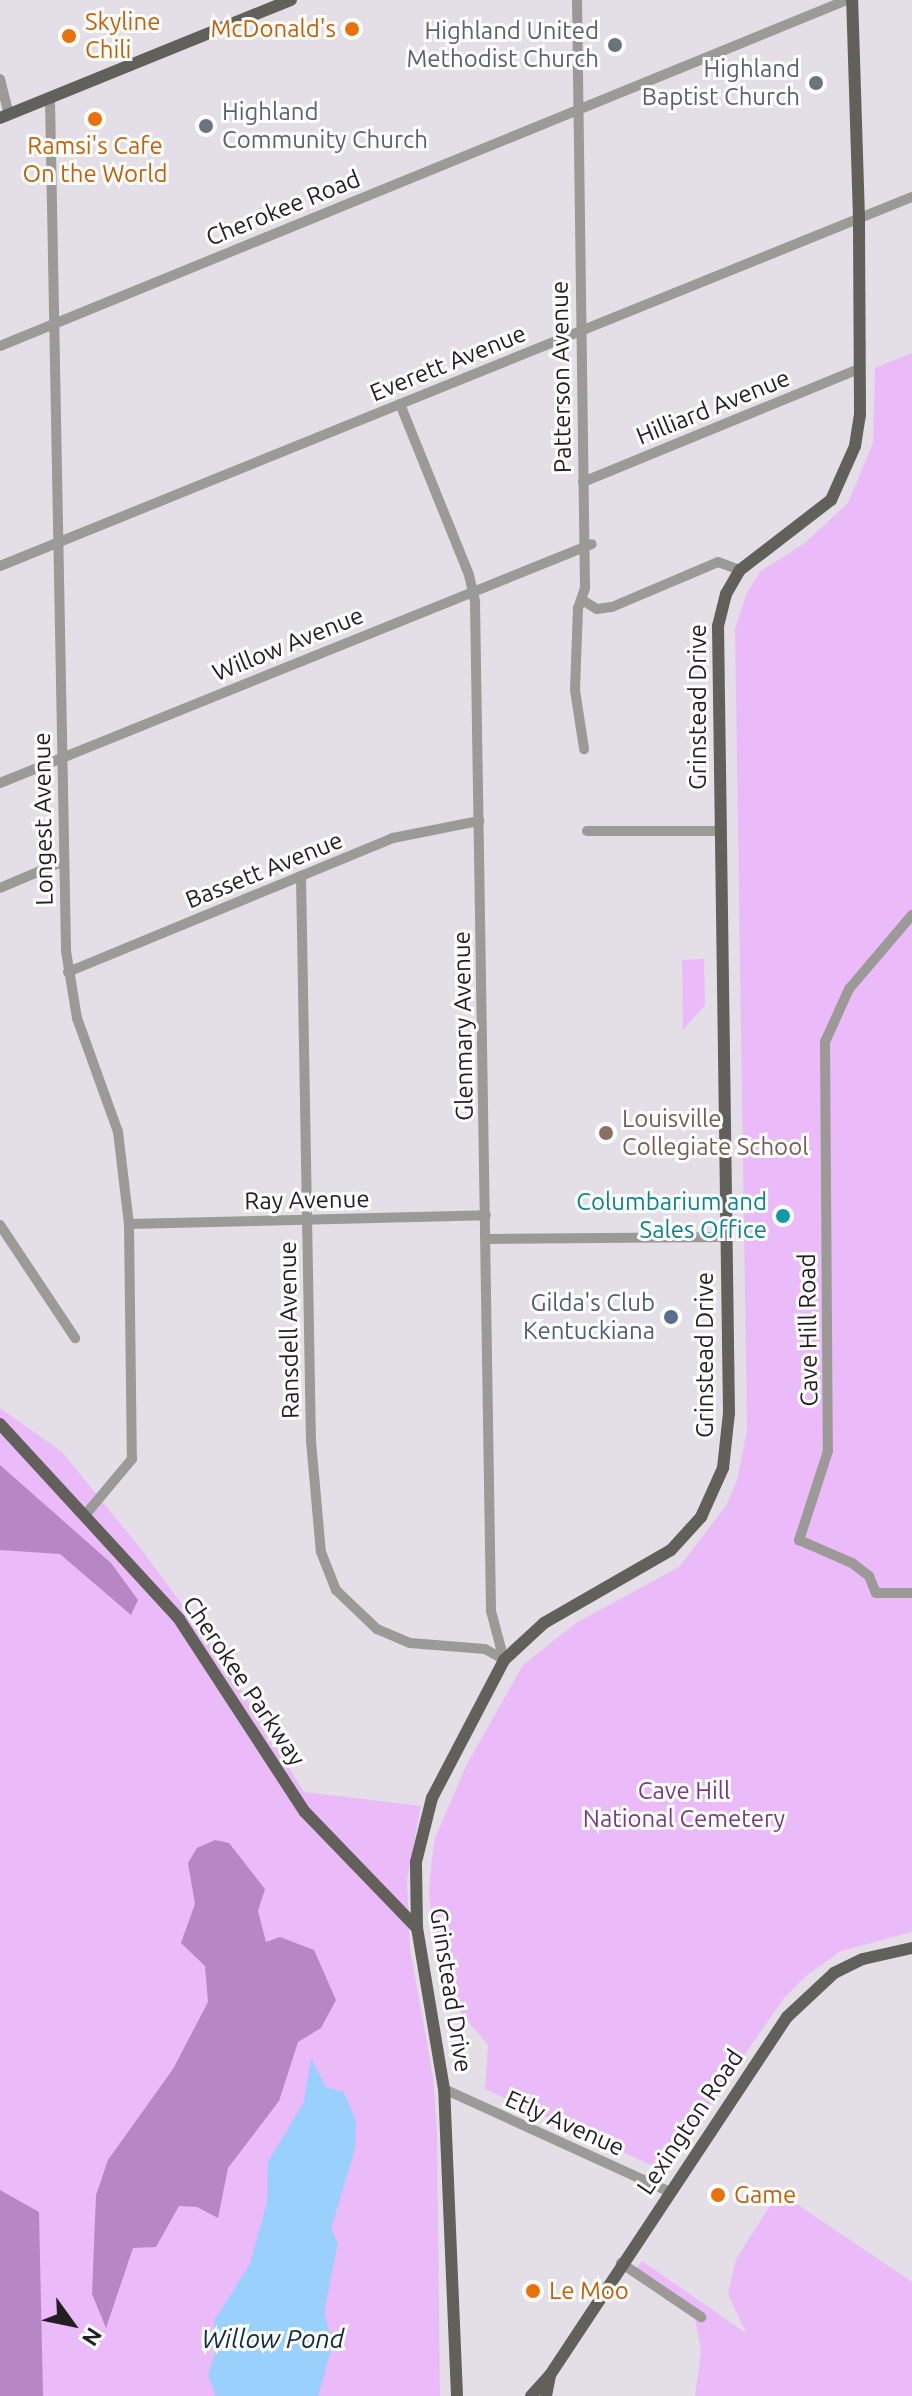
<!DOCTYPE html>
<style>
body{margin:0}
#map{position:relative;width:912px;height:2396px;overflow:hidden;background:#e4dfe6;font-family:Ubuntu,sans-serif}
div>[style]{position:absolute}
.green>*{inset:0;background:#ebbaf8}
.forest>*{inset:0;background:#b786c4}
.water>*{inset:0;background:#9ad0fc}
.minor>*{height:10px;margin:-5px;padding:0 5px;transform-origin:5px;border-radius:5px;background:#9b9a97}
.major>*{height:12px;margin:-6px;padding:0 6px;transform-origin:6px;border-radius:6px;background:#62605a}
.dots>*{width:22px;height:22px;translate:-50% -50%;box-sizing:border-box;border:4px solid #fff;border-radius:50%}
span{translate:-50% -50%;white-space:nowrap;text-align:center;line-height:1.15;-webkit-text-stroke:6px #fff;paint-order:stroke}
.food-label{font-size:24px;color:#c56008}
.left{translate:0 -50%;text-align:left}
.right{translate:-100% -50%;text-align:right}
.worship-label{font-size:24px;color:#5b616d}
.street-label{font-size:24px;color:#232023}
.education-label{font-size:24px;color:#785e54}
.culture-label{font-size:24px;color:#0d838f}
.service-label{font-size:24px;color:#4e5e75}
.park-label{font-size:24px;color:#773a87}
.water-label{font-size:26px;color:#0f2d43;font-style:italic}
.north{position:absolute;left:32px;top:2284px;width:80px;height:80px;-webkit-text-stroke:6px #fff;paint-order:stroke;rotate:123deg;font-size:22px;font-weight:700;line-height:32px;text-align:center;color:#232023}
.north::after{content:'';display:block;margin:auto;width:28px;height:36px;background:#232023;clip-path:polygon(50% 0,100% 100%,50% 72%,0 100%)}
</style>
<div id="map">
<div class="green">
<div style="clip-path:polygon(912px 353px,912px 1932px,841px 1951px,806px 1976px,784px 1998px,664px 2171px,485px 2089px,488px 2045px,444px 1993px,429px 1895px,431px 1865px,435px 1838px,467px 1764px,523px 1665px,576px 1623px,679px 1567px,726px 1506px,737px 1480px,747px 1430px,735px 629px,747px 592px,761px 571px,805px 543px,848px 503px,873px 443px,875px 368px)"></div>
<div style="clip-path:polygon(704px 959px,705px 1005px,683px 1030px,682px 960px)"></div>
<div style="clip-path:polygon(0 1408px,62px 1452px,141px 1549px,223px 1660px,304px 1792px,421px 1806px,407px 1880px,410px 1948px,433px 2077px,437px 2130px,440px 2396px,0 2396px)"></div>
<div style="clip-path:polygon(779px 2192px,912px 2282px,912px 2396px,695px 2396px,701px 2351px,695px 2319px,631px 2275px,642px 2261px,746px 2333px,728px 2294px,736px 2259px)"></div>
</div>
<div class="forest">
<div style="clip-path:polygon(0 1465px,111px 1563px,138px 1600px,131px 1615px,60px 1554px,0 1550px)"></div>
<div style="clip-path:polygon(215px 1840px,229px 1843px,265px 1889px,258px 1911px,266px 1942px,280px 1937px,314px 1950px,336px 2000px,321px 2028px,298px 2042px,279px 2101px,228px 2168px,218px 2218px,197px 2207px,179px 2206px,156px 2247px,133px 2248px,106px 2328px,92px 2294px,96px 2195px,108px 2160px,173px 2069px,208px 2002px,205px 1966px,181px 1943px,195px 1904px,188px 1863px,197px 1848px)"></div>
<div style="clip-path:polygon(0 2190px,39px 2212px,43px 2396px,0 2396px)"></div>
</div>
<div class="water">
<div style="clip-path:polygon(311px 2058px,326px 2087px,344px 2092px,356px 2121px,355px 2149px,331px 2229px,338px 2243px,324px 2312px,333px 2343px,318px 2396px,216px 2396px,208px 2375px,216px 2349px,214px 2321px,250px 2264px,267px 2202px,268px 2162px,304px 2102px)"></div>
</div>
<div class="minor">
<div style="left:577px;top:0;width:588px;rotate:89.22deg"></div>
<div style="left:585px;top:588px;width:21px;rotate:109deg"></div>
<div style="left:578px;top:608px;width:82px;rotate:92.1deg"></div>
<div style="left:575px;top:690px;width:60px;rotate:81.3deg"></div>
<div style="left:0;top:79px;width:37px;rotate:76deg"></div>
<div style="left:50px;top:99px;width:852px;rotate:88.92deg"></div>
<div style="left:66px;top:951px;width:68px;rotate:80.7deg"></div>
<div style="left:77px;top:1018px;width:121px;rotate:70.2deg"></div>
<div style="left:118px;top:1132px;width:93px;rotate:83.2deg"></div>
<div style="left:129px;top:1224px;width:235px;rotate:89.3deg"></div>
<div style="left:132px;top:1459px;width:72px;rotate:129.9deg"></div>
<div style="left:0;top:346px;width:915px;rotate:-22.22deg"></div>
<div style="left:400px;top:404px;width:184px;rotate:68deg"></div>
<div style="left:469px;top:575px;width:28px;rotate:77deg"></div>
<div style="left:475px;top:602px;width:1009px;rotate:89.09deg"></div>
<div style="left:491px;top:1611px;width:51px;rotate:75.1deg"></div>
<div style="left:583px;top:482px;width:297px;rotate:-22.3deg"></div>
<div style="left:0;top:566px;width:984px;rotate:-22.03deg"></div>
<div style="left:584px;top:601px;width:15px;rotate:32deg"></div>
<div style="left:597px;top:609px;width:15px;rotate:-8deg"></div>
<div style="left:612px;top:607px;width:115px;rotate:-23deg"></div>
<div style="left:718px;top:562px;width:23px;rotate:20deg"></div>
<div style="left:0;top:783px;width:638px;rotate:-21.98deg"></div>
<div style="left:587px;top:831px;width:132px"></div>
<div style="left:301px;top:876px;width:565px;rotate:88.99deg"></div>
<div style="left:311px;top:1441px;width:111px;rotate:84.9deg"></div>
<div style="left:321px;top:1552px;width:41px;rotate:68.5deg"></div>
<div style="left:336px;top:1590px;width:57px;rotate:43.6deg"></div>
<div style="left:377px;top:1629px;width:36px;rotate:23deg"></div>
<div style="left:410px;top:1643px;width:75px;rotate:4.6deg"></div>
<div style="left:485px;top:1649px;width:21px;rotate:29deg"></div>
<div style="left:0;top:888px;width:69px;rotate:-22.9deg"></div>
<div style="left:912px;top:915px;width:97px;rotate:130.4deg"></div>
<div style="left:849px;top:989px;width:58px;rotate:114.4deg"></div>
<div style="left:825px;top:1042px;width:409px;rotate:89.6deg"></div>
<div style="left:828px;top:1451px;width:94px;rotate:108deg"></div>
<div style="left:799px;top:1540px;width:58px;rotate:23.5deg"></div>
<div style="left:852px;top:1563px;width:21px;rotate:37deg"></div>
<div style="left:869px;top:1576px;width:18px;rotate:68deg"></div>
<div style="left:876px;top:1593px;width:36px"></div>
<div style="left:68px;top:972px;width:352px;rotate:-22.4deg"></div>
<div style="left:393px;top:838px;width:88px;rotate:-11.2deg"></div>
<div style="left:129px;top:1224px;width:357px;rotate:-1.4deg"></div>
<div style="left:0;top:1225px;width:136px;rotate:56.4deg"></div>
<div style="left:487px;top:1239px;width:239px;rotate:-0.5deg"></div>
<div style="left:444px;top:2089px;width:248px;rotate:24.5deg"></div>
<div style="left:621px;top:2263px;width:97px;rotate:34deg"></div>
</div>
<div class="major">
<div style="left:0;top:118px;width:314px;rotate:-22.1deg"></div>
<div style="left:0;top:1424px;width:265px;rotate:47.4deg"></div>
<div style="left:179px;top:1619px;width:230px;rotate:56.9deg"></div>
<div style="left:305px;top:1812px;width:161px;rotate:46deg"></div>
<div style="left:457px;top:2396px;width:307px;rotate:-92.4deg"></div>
<div style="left:444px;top:2089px;width:163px;rotate:-99.5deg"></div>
<div style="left:417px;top:1928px;width:66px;rotate:-90.9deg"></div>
<div style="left:416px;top:1862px;width:66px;rotate:-76deg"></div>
<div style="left:432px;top:1798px;width:156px;rotate:-62.4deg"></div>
<div style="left:504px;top:1660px;width:54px;rotate:-42.8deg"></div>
<div style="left:544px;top:1623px;width:146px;rotate:-29.9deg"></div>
<div style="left:671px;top:1550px;width:45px;rotate:-47.7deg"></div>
<div style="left:701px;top:1517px;width:54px;rotate:-65.8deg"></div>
<div style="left:723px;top:1468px;width:55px;rotate:-83.8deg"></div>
<div style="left:729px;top:1413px;width:787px;rotate:-90.8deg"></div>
<div style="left:718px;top:626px;width:33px;rotate:-76deg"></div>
<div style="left:726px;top:594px;width:28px;rotate:-60deg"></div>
<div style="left:740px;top:570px;width:115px;rotate:-37.6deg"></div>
<div style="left:831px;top:500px;width:59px;rotate:-66deg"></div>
<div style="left:855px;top:446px;width:31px;rotate:-81deg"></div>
<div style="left:860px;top:415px;width:197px;rotate:-90.3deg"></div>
<div style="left:859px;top:218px;width:218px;rotate:-91.8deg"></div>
<div style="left:531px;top:2396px;width:28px;rotate:-48deg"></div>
<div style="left:550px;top:2375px;width:429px;rotate:-56.5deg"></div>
<div style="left:787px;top:2017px;width:64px;rotate:-43.1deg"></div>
<div style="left:834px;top:1973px;width:32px;rotate:-26deg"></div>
<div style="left:863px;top:1959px;width:50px;rotate:-12.7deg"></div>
<div style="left:546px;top:2396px;width:21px;rotate:-79deg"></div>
</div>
<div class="dots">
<div style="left:352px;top:29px;background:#e8710a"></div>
<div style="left:69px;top:36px;background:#e8710a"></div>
<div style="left:615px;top:45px;background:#6b7280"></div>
<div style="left:816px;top:83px;background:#6b7280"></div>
<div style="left:95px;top:119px;background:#e8710a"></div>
<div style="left:206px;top:126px;background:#6b7280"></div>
<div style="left:606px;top:1133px;background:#8d6e63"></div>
<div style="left:783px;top:1216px;background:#0f9aa8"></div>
<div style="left:671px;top:1317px;background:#5c6f8a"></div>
<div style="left:718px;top:2195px;background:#e8710a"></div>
<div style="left:533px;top:2291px;background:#e8710a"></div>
</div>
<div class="food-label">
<span class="left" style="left:85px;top:36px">Skyline<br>Chili</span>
<span class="right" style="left:336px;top:29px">McDonald's</span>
<span style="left:95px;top:160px">Ramsi's Cafe<br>On the World</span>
<span class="left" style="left:734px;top:2195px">Game</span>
<span class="left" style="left:549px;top:2291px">Le Moo</span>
</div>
<div class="worship-label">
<span class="right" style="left:599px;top:45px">Highland United<br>Methodist Church</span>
<span class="right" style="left:800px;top:83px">Highland<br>Baptist Church</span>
<span class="left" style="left:222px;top:126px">Highland<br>Community Church</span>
</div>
<div class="street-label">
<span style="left:283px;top:208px;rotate:-22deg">Cherokee Road</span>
<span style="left:448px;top:363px;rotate:-22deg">Everett Avenue</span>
<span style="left:561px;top:377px;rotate:-91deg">Patterson Avenue</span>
<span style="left:713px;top:407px;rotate:-22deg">Hilliard Avenue</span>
<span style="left:288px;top:644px;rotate:-22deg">Willow Avenue</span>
<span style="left:698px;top:707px;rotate:-90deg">Grinstead Drive</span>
<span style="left:43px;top:819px;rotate:-91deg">Longest Avenue</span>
<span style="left:264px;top:870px;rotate:-22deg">Bassett Avenue</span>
<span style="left:463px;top:1026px;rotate:-91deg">Glenmary Avenue</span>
<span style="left:307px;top:1200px;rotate:-1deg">Ray Avenue</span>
<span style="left:289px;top:1330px;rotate:-91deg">Ransdell Avenue</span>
<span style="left:808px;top:1330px;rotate:-91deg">Cave Hill Road</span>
<span style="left:705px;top:1355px;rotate:-90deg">Grinstead Drive</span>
<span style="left:244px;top:1681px;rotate:56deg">Cherokee Parkway</span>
<span style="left:451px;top:1990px;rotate:81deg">Grinstead Drive</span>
<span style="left:690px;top:2122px;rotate:-56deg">Lexington Road</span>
<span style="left:565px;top:2123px;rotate:24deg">Etly Avenue</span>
</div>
<div class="education-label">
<span class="left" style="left:622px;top:1133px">Louisville<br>Collegiate School</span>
</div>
<div class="culture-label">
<span class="right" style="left:767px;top:1216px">Columbarium and<br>Sales Office</span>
</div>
<div class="service-label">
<span class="right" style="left:655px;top:1317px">Gilda's Club<br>Kentuckiana</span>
</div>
<div class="park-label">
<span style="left:684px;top:1805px">Cave Hill<br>National Cemetery</span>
</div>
<div class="water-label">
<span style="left:273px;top:2339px">Willow Pond</span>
</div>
<div class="north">N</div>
</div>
